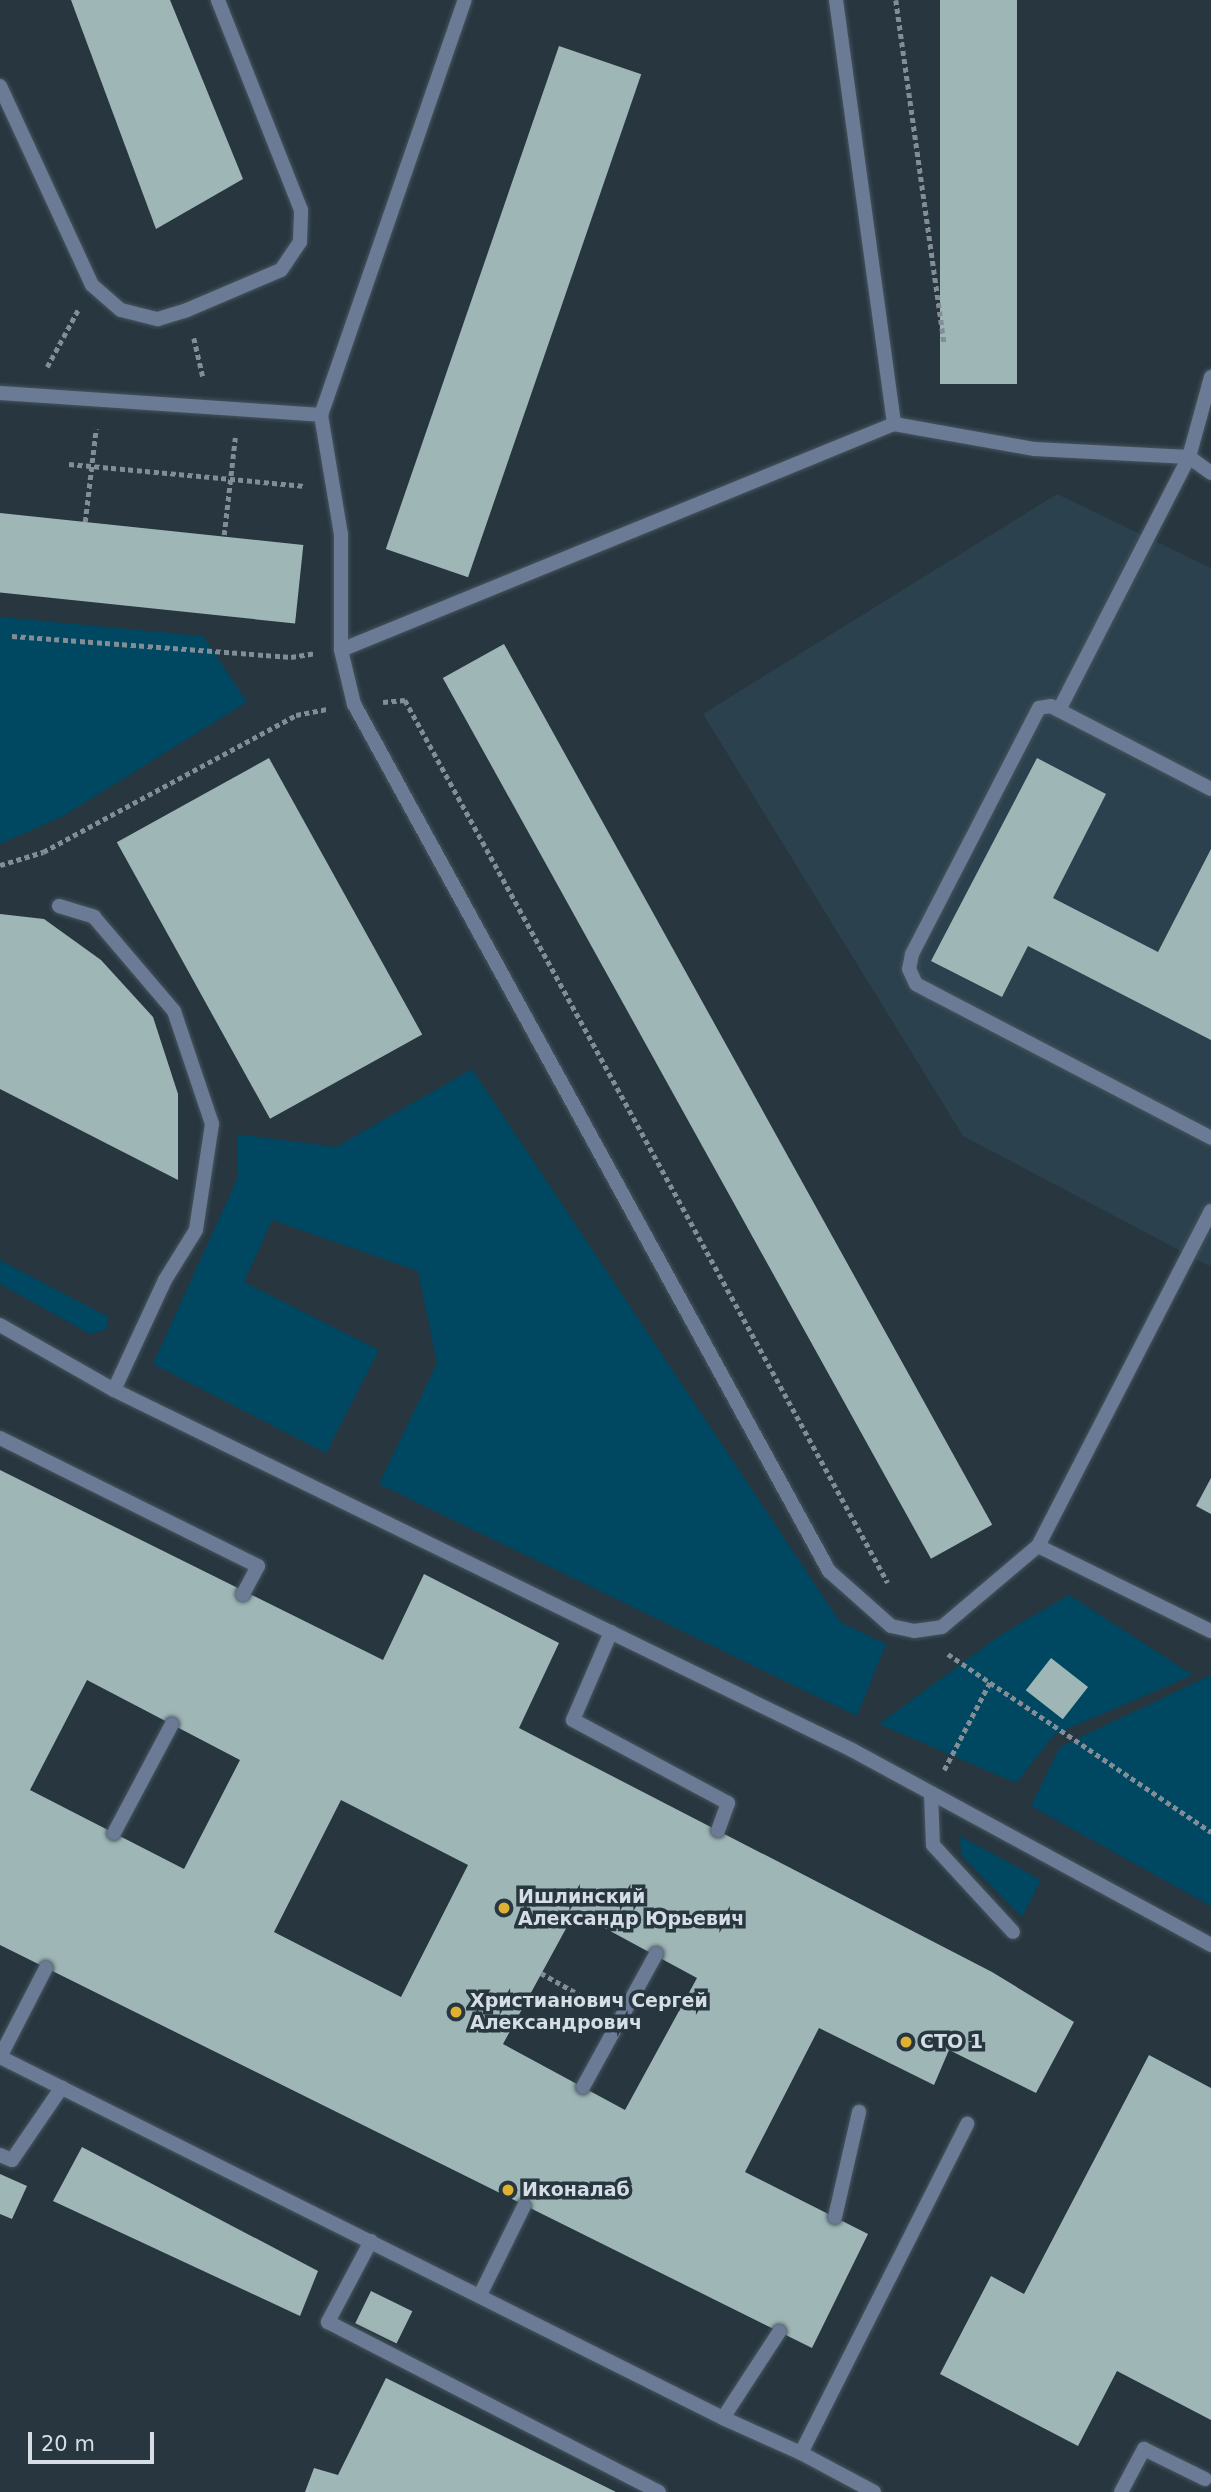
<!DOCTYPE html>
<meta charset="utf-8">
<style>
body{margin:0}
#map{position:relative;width:1211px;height:2492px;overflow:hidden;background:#27363f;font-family:"DejaVu Sans",sans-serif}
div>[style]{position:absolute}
.built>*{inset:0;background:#2b414d}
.green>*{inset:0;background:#004761}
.building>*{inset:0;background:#9fb6b7;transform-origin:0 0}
.path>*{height:4.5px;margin-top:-2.25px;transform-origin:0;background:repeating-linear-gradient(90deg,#828d95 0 5px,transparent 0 8.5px)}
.roads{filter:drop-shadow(0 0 2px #46545d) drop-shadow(0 0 2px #46545d)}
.service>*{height:14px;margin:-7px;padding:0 7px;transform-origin:7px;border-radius:7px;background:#6b7b96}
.dots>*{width:19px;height:19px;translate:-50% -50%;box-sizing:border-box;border:4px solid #27363f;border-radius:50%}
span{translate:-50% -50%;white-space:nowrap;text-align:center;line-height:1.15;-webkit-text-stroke:7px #27363f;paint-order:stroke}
.poi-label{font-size:19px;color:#d5dee4;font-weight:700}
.left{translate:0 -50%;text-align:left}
.scale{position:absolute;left:28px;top:2432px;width:126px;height:32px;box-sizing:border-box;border:4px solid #d5dee4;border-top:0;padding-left:9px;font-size:21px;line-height:24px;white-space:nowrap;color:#d5dee4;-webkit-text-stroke:5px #27363f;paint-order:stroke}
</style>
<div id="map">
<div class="built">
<div style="clip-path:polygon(1057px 494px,1211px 568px,1211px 1267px,963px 1136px,703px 714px)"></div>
</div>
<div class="green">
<div style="clip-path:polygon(0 617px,203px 636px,247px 702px,63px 816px,0 844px)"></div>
<div style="clip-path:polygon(472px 1069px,840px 1622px,886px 1644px,857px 1716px,379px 1484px,437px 1363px,418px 1271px,272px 1220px,244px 1282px,379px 1350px,326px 1453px,153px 1364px,237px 1179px,237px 1134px,336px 1147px)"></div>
<div style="clip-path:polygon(0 1260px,108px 1317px,107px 1329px,90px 1334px,0 1284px)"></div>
<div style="clip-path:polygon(1069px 1595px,1193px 1675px,1055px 1734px,1016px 1783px,879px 1724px,1002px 1634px)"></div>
<div style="clip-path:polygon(1211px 1675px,1211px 1906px,1031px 1806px,1060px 1747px)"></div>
<div style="clip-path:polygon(960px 1836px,1041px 1880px,1022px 1917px,961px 1855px)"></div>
</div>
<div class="building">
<div style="clip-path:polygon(71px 0,170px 0,243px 179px,156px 229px)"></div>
<div style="left:940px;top:0;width:77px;height:384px"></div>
<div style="left:559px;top:46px;width:87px;height:532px;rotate:19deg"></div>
<div style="left:0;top:513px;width:305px;height:79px;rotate:6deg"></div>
<div style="left:504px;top:644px;width:1007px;height:70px;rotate:61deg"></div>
<div style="left:269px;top:758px;width:316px;height:174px;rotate:61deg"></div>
<div style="clip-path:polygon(1037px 758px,1106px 794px,1053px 898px,1158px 952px,1211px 849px,1211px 1040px,1028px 946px,1002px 997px,931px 961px)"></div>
<div style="clip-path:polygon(0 914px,44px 919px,101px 960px,153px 1017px,178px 1094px,178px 1180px,0 1089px)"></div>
<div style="clip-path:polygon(evenodd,0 1470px,383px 1660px,424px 1574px,559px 1643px,519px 1728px,992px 1972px,1074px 2022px,1036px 2093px,949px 2050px,934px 2085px,819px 2028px,745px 2172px,868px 2234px,812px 2348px,0 1945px,0 1470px,87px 1680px,240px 1760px,184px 1869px,30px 1790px,87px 1680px,0 1470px,341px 1800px,468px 1865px,401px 1997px,274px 1932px,341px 1800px,0 1470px,575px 1912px,697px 1978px,625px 2110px,503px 2044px,575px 1912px)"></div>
<div style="clip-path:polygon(1211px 1478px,1211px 1514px,1196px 1506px)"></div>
<div style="left:1051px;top:1658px;width:47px;height:41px;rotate:38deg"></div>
<div style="clip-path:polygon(1149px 2055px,1211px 2088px,1211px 2420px,1117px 2371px,1078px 2446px,940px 2374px,991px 2276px,1024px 2294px)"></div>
<div style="clip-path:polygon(82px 2147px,318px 2271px,300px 2316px,53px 2201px)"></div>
<div style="clip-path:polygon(0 2174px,27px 2186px,12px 2219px,0 2214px)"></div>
<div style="left:371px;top:2291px;width:46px;height:36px;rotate:26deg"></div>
<div style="clip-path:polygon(386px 2378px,616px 2492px,305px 2492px,314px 2468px,338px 2475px)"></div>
</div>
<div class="path">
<div style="left:896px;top:0;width:346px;rotate:82deg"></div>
<div style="left:194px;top:338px;width:40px;rotate:77deg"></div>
<div style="left:47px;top:367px;width:65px;rotate:-61.5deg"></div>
<div style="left:69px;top:464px;width:237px;rotate:5.3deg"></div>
<div style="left:85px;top:522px;width:94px;rotate:-83.3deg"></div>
<div style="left:224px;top:535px;width:98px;rotate:-83.5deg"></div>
<div style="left:12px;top:636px;width:280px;rotate:4.3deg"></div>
<div style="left:291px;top:657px;width:24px;rotate:-9deg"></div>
<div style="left:383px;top:702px;width:22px;rotate:-5deg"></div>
<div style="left:405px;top:700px;width:1006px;rotate:61.32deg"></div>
<div style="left:0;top:865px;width:45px;rotate:-16.8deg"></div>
<div style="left:43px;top:852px;width:288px;rotate:-28.4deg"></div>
<div style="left:296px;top:715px;width:31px;rotate:-11deg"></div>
<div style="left:948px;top:1654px;width:318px;rotate:34.1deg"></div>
<div style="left:944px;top:1770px;width:99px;rotate:-62.4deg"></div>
<div style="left:541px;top:1973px;width:63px;rotate:29.4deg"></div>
</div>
<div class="roads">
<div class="service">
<div style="left:836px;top:0;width:428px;rotate:82.2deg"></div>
<div style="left:894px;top:424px;width:143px;rotate:10.1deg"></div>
<div style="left:1035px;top:449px;width:154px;rotate:3deg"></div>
<div style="left:1189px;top:457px;width:27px;rotate:36deg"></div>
<div style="left:0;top:86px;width:219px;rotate:65.2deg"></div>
<div style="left:92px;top:285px;width:38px;rotate:41deg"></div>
<div style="left:121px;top:310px;width:38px;rotate:14deg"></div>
<div style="left:158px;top:319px;width:30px;rotate:-17deg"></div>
<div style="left:187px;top:310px;width:102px;rotate:-23.1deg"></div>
<div style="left:281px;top:270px;width:34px;rotate:-56deg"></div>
<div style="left:300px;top:242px;width:32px;rotate:-88deg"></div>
<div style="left:301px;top:210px;width:226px;rotate:-111.6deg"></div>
<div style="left:0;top:393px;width:322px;rotate:3.9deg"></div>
<div style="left:321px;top:415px;width:121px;rotate:80.5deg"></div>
<div style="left:341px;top:534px;width:116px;rotate:90deg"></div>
<div style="left:341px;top:650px;width:597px;rotate:-22.23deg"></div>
<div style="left:321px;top:415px;width:439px;rotate:-70.9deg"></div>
<div style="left:341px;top:650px;width:56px;rotate:76.5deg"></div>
<div style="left:354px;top:704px;width:989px;rotate:61.28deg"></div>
<div style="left:829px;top:1571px;width:83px;rotate:41.6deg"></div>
<div style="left:891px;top:1626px;width:24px;rotate:12deg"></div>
<div style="left:914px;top:1631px;width:28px;rotate:-8deg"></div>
<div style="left:942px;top:1627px;width:126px;rotate:-40.2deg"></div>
<div style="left:1038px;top:1546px;width:193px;rotate:26.2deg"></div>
<div style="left:1059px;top:710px;width:284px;rotate:-62.8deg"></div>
<div style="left:1189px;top:457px;width:83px;rotate:-74.6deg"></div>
<div style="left:1211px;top:789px;width:180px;rotate:-152.6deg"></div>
<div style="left:1051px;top:706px;width:12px;rotate:171deg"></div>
<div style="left:1039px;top:708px;width:277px;rotate:117.3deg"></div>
<div style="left:912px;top:954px;width:15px;rotate:101deg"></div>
<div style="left:909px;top:969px;width:17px;rotate:65deg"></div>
<div style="left:916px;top:984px;width:17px;rotate:28deg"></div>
<div style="left:931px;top:992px;width:316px;rotate:27.5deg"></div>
<div style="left:59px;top:906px;width:37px;rotate:17deg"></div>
<div style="left:94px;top:917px;width:123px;rotate:49.6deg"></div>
<div style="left:174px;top:1011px;width:119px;rotate:71.4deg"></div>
<div style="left:212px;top:1124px;width:107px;rotate:98.6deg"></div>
<div style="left:196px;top:1230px;width:59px;rotate:121.8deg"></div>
<div style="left:165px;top:1280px;width:121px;rotate:114.9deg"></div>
<div style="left:0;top:1325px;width:131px;rotate:29.7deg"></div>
<div style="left:114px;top:1390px;width:821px;rotate:26deg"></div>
<div style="left:852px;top:1750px;width:409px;rotate:28.5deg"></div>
<div style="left:0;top:1438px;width:288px;rotate:26.4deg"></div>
<div style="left:258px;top:1566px;width:32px;rotate:118deg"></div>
<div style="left:1038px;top:1546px;width:377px;rotate:-62.7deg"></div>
<div style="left:611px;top:1632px;width:96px;rotate:113.4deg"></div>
<div style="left:573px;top:1720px;width:176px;rotate:28.2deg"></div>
<div style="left:728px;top:1803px;width:29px;rotate:110deg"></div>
<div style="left:931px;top:1795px;width:50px;rotate:87.7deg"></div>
<div style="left:933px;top:1845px;width:118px;rotate:47.4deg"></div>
<div style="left:114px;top:1833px;width:123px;rotate:-62deg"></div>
<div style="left:0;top:2057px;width:808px;rotate:26.53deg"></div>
<div style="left:723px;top:2418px;width:103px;rotate:-56.9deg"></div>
<div style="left:0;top:2057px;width:100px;rotate:-62.7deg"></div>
<div style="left:583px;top:2087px;width:152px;rotate:-61.2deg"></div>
<div style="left:0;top:2155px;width:13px;rotate:23deg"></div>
<div style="left:12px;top:2160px;width:88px;rotate:-55.6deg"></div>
<div style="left:835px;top:2217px;width:108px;rotate:-77.1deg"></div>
<div style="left:371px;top:2241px;width:92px;rotate:118deg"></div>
<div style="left:328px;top:2322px;width:372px;rotate:27.2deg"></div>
<div style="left:480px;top:2295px;width:99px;rotate:-63.7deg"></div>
<div style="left:723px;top:2418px;width:85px;rotate:24.2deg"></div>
<div style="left:874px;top:2492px;width:83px;rotate:-151.9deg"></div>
<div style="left:801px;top:2453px;width:369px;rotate:-63.2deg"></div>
<div style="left:1121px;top:2492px;width:49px;rotate:-61.9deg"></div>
<div style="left:1144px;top:2449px;width:68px;rotate:26.2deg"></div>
</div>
</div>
<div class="dots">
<div style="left:504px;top:1908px;background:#deb133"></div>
<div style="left:456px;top:2012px;background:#deb133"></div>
<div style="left:906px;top:2042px;background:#deb133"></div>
<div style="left:508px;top:2190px;background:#deb133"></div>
</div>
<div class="poi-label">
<span class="left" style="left:518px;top:1908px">Ишлинский<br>Александр Юрьевич</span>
<span class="left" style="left:470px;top:2012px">Христианович Сергей<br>Александрович</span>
<span class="left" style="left:920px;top:2042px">СТО 1</span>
<span class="left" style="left:522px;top:2190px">Иконалаб</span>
</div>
<div class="scale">20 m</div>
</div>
